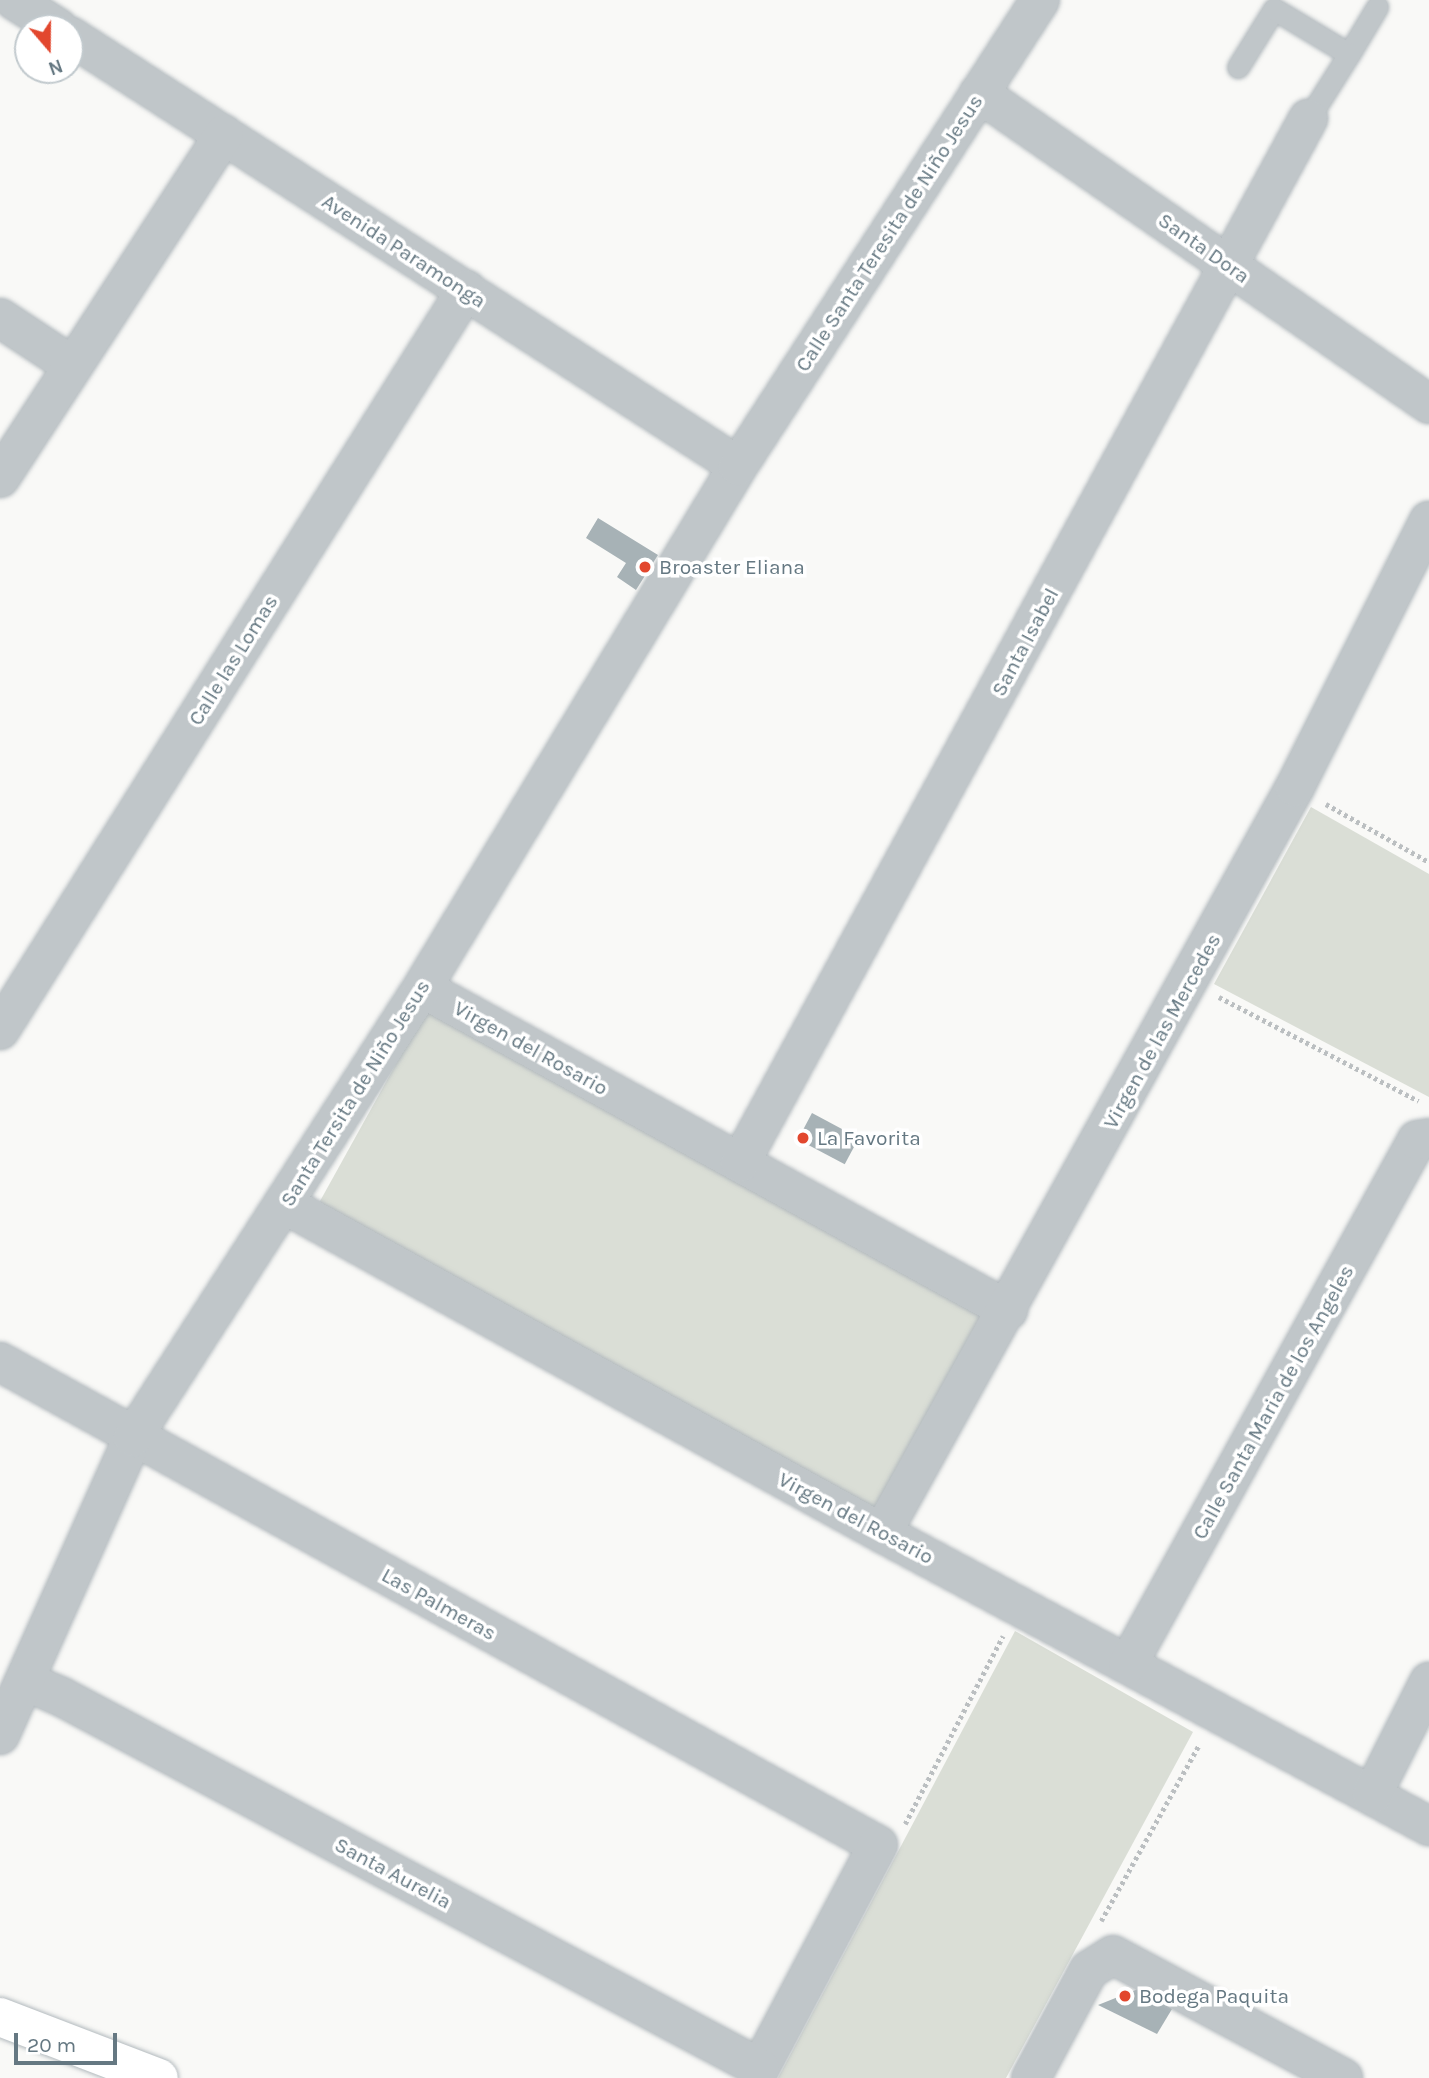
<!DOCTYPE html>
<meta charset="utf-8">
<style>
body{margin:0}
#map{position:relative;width:1429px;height:2078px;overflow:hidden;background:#f9f9f7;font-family:Karla,sans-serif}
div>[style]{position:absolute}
.green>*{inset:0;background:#daded6;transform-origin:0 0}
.building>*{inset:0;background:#a7b2b6;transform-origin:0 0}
.path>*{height:4.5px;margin-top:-2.25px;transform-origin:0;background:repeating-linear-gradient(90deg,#bbbfc1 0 3.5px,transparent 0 7px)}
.roads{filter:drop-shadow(0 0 2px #b3babe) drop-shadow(0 0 2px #b3babe)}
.service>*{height:21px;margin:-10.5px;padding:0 10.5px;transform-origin:10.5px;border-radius:10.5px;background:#c0c6c9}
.minor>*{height:38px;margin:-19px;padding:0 19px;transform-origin:19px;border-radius:19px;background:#c0c6c9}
.tertiary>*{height:38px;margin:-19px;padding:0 19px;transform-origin:19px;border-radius:19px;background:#c0c6c9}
.secondary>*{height:38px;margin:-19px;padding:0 19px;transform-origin:19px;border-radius:19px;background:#fff}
.dots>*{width:19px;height:19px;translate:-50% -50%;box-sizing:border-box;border:4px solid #fff;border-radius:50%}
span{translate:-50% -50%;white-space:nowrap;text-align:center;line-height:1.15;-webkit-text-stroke:7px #fff;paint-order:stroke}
.street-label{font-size:21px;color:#657882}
.poi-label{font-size:21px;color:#657882}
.left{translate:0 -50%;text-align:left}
.north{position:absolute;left:14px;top:14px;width:70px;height:70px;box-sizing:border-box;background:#fff;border:2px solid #c1c9cd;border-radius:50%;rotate:160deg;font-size:19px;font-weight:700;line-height:28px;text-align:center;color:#657882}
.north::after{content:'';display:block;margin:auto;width:24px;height:32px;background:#e2472e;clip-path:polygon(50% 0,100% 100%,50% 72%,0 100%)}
.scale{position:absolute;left:14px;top:2033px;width:103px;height:32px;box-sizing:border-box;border:4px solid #657882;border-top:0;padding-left:9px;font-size:21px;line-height:24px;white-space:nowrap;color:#657882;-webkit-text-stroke:5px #fff;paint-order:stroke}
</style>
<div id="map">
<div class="green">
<div style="clip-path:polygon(1311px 807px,1429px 874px,1429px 1097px,1214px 984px)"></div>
<div style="left:427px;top:1008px;width:641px;height:226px;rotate:29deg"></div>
<div style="clip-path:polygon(1015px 1631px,1193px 1732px,1006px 2078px,778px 2078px)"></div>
</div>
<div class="building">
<div style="clip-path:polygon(598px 518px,658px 555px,636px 590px,617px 577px,626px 563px,586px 538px)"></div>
<div style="left:812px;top:1113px;width:53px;height:30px;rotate:28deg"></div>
<div style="clip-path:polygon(1138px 1989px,1172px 2009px,1157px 2034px,1098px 2005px)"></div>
</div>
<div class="path">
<div style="left:1326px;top:804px;width:118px;rotate:29.4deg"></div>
<div style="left:1219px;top:997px;width:225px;rotate:27.5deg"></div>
<div style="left:905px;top:1824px;width:212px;rotate:-62.5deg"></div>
<div style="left:1101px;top:1921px;width:201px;rotate:-60.9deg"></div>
</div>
<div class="roads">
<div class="service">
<div style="left:1349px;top:54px;width:55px;rotate:-59.2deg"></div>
<div style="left:1238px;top:67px;width:68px;rotate:-58.2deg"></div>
<div style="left:1274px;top:9px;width:87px;rotate:31deg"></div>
<div style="left:1349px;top:54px;width:77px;rotate:122.2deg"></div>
</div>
<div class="minor">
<div style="left:14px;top:0;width:52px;rotate:32.5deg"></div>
<div style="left:70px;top:36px;width:794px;rotate:32.77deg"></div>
<div style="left:979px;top:93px;width:547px;rotate:34.65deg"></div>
<div style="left:0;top:318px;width:87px;rotate:33.3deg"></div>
<div style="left:0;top:478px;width:410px;rotate:-56.9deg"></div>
<div style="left:422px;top:988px;width:669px;rotate:28.79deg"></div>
<div style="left:0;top:1030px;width:875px;rotate:-57.8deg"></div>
<div style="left:740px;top:1163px;width:1189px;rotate:-61.45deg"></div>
<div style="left:286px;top:1205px;width:680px;rotate:28.83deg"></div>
<div style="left:882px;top:1533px;width:621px;rotate:28.18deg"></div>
<div style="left:0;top:1362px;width:1002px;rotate:28.82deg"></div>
<div style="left:878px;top:1845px;width:252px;rotate:117.9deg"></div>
<div style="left:760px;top:2068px;width:790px;rotate:-152.01deg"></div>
<div style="left:62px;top:1697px;width:40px;rotate:-156.6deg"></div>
<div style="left:882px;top:1533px;width:853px;rotate:-61.03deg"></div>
<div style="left:1295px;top:787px;width:298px;rotate:-63.3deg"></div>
<div style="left:1128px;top:1664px;width:598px;rotate:-61.12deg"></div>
<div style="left:1417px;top:1140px;width:12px;rotate:-9deg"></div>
<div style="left:1372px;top:1795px;width:127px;rotate:-63.2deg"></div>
<div style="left:1031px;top:2078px;width:123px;rotate:-61.8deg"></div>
<div style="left:1089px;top:1970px;width:28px;rotate:-32deg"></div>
<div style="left:1113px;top:1955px;width:261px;rotate:28.1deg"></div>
</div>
<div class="tertiary">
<div style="left:0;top:1735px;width:326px;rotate:-65.9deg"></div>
<div style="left:133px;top:1437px;width:534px;rotate:-57.23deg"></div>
<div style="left:422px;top:988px;width:610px;rotate:-58.81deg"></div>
<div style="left:738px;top:466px;width:555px;rotate:-57.05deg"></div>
</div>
<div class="secondary">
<div style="left:0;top:2017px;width:170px;rotate:21deg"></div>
</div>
</div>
<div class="dots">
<div style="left:645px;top:567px;background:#e2472e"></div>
<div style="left:803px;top:1138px;background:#e2472e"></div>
<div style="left:1125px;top:1996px;background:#e2472e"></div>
</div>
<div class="street-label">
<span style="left:889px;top:233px;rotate:-57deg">Calle Santa Teresita de Niño Jesus</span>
<span style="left:1204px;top:248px;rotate:35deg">Santa Dora</span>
<span style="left:404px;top:251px;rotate:33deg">Avenida Paramonga</span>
<span style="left:1025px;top:642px;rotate:-62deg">Santa Isabel</span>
<span style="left:233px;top:660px;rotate:-58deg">Calle las Lomas</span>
<span style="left:1162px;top:1031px;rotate:-61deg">Virgen de las Mercedes</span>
<span style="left:531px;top:1048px;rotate:29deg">Virgen del Rosario</span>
<span style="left:355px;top:1093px;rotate:-58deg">Santa Tersita de Niño Jesus</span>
<span style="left:1273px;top:1402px;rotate:-61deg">Calle Santa Maria de los Angeles</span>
<span style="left:856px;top:1518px;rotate:28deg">Virgen del Rosario</span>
<span style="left:439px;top:1604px;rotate:29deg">Las Palmeras</span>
<span style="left:393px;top:1873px;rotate:28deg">Santa Aurelia</span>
</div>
<div class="poi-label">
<span class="left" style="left:659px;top:567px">Broaster Eliana</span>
<span class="left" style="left:817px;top:1138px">La Favorita</span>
<span class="left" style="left:1139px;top:1996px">Bodega Paquita</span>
</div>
<div class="north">N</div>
<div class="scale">20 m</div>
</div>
